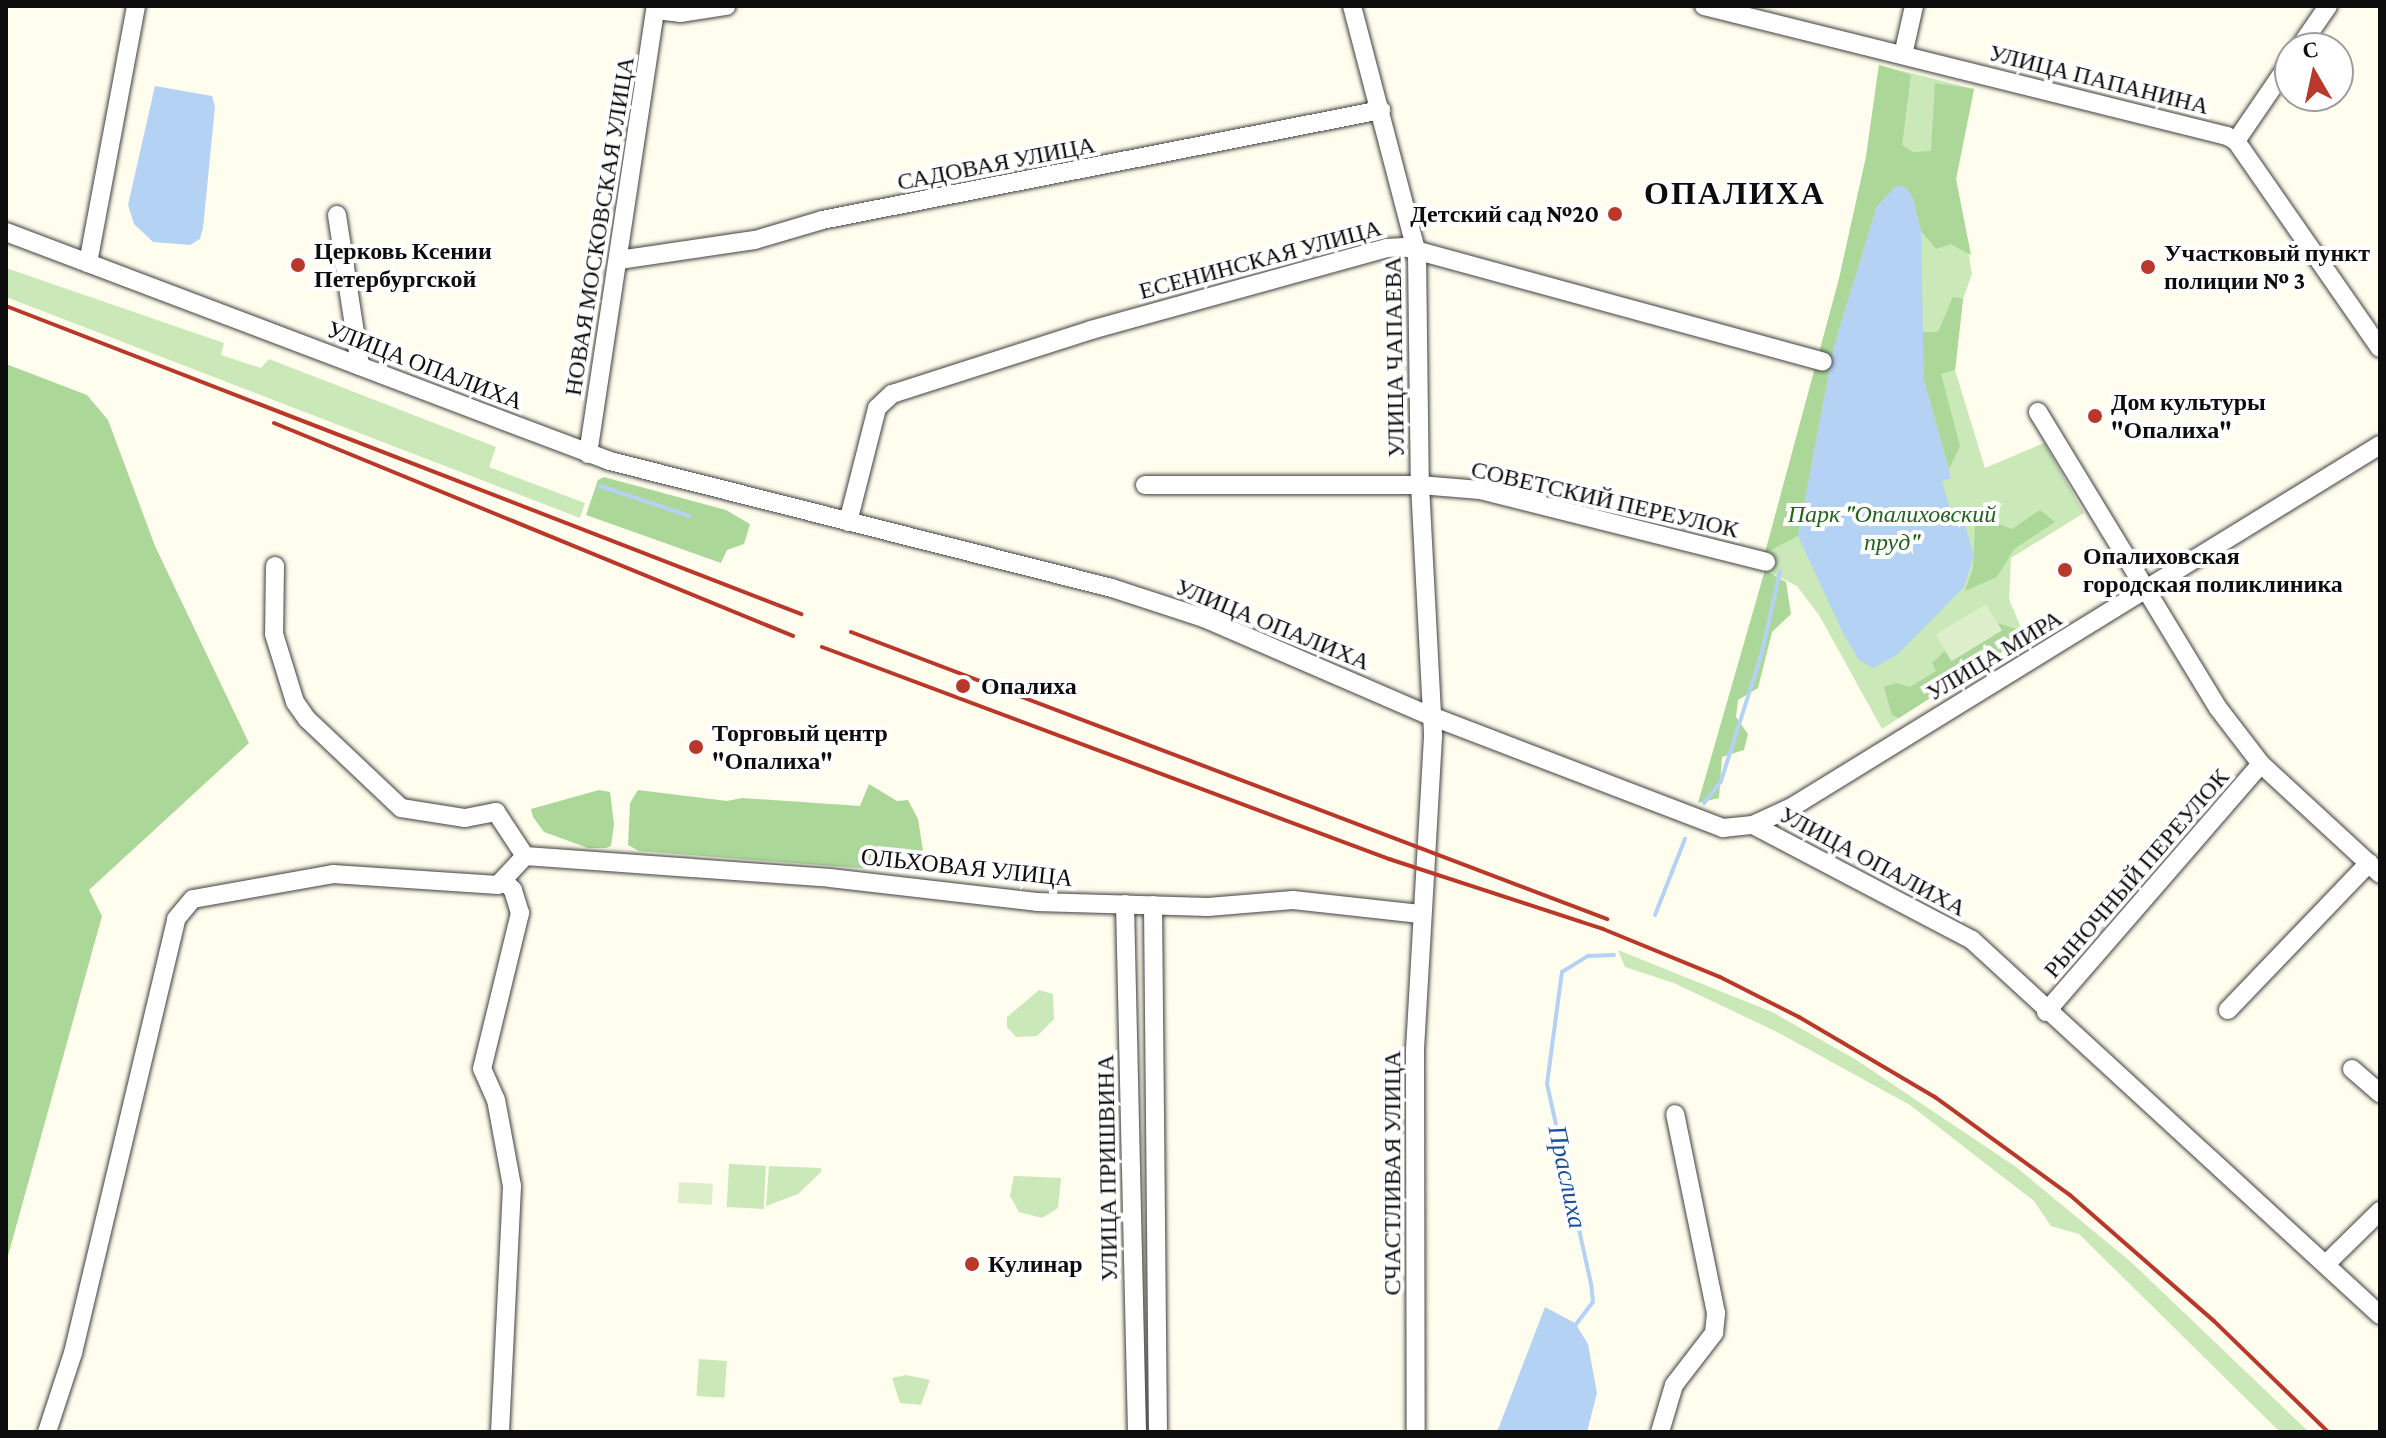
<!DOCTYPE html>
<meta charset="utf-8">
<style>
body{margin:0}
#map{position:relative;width:2386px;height:1438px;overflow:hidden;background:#fffeee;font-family:"Crimson Pro",serif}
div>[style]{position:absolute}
.green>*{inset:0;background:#cae8b8;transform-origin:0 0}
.forest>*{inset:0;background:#abd898}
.pitch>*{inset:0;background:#ddefca;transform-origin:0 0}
.water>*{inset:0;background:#b4d2f4}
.stream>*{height:4px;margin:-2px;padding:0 2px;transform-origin:2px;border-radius:2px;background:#b4d2f4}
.roads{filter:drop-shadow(0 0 2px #404040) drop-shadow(0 0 2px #404040)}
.minor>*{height:18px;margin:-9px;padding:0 9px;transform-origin:9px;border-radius:9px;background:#fff}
.rail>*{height:4px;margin:-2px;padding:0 2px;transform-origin:2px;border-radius:2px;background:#ba3829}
.dots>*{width:22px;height:22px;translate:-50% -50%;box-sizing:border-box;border:4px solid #fff;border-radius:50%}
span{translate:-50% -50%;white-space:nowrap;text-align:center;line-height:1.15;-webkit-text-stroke:8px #fff;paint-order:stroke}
.street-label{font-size:24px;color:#0d0d0d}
.poi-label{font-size:24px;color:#0d0d0d;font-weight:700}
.right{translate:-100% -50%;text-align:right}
.left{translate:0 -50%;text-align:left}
.park-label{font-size:24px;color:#23631f;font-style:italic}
.water-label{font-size:26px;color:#1a4f9c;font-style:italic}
.district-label{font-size:32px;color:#0d0d0d;font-weight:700;letter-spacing:2px}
.frame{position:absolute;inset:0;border:8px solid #0d0d0d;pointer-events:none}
.north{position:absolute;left:2274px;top:32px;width:80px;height:80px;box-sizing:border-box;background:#fff;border:2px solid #9e9e9e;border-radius:50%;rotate:351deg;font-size:22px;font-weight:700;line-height:32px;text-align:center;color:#0d0d0d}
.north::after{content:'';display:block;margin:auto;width:28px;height:36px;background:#ba3829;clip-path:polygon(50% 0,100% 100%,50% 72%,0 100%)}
</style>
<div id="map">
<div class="green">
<div style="clip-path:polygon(1879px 65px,1974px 89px,1956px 179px,1972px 274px,1963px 299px,1955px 370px,1985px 468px,2044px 443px,2084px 513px,2011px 558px,2009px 599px,2025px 637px,1882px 729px,1819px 615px,1797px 586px,1765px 570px,1765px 553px,1839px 279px,1866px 157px)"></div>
<div style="clip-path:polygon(6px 268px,224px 343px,221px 355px,261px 368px,269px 359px,496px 447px,489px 467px,585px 503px,580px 518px,6px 297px)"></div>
<div style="clip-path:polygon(1618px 950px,1772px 1012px,1855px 1059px,2016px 1167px,2131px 1262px,2309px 1432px,2280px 1432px,2079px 1234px,2051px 1226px,2034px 1201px,1910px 1105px,1777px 1032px,1674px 983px,1625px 967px)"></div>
<div style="clip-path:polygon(1039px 990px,1053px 994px,1054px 1019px,1037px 1036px,1016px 1037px,1007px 1027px,1007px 1017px)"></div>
<div style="left:729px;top:1164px;width:37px;height:43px;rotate:3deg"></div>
<div style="clip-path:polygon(769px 1166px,821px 1168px,821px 1172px,798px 1194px,766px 1206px)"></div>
<div style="clip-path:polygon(1014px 1176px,1061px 1178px,1058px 1208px,1042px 1218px,1019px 1212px,1010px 1196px)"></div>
<div style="left:699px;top:1359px;width:28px;height:37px;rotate:4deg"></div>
<div style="clip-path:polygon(906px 1375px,930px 1380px,921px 1405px,900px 1403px,892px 1378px)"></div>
</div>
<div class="forest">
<div style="clip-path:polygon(1879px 65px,1911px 75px,1902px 145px,1913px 152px,1931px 151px,1935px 83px,1974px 89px,1956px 179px,1971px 255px,1951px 244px,1936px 249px,1921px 231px,1913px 198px,1877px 206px,1834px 346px,1798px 536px,1765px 553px,1839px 279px,1866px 157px)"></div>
<div style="clip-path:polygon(1953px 297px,1963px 299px,1955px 370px,1941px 374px,1960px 446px,1949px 469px,1924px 380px,1920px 332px,1938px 332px)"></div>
<div style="clip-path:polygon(6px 364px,87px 395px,108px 420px,155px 546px,249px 743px,89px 890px,102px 916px,6px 1263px)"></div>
<div style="clip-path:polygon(604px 477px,726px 510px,750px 524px,744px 544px,727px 550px,721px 563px,586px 515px,598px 480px)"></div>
<div style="clip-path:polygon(2040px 510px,2055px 522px,2014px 549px,1997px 577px,1965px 591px,1973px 568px,1975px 525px,1996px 523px,2012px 529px)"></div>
<div style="clip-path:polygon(1765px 570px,1786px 582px,1791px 614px,1772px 632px,1758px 688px,1738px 700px,1736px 717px,1748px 734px,1744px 750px,1722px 757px,1719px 798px,1698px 803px)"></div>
<div style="clip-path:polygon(1997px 623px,2026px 632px,2025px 637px,1899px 718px,1892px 715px,1884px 687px,1897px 683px,1910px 687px,1936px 671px,1932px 663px,1945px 651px,1952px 661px,2002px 630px)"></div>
<div style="clip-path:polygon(869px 784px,897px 801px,908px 800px,918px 819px,923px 851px,911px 872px,639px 851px,628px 845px,630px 803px,638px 790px,727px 801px,742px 798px,860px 806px)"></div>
<div style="clip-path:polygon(599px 790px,610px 792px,614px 824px,611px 846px,606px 848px,588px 848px,544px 832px,533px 817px,531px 809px)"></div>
</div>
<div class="pitch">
<div style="left:1986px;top:604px;width:31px;height:59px;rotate:59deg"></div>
<div style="left:679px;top:1182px;width:34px;height:21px;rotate:3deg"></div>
</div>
<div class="water">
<div style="clip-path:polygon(155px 86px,212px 96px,215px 107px,203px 228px,200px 239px,190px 245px,153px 242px,134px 224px,128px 205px)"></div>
<div style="clip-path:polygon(1897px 185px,1906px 188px,1913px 198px,1921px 231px,1924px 380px,1951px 478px,1942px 481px,1954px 523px,1964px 521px,1974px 556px,1964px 587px,1897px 655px,1873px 668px,1859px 660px,1844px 635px,1798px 536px,1834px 346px,1877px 206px)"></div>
<div style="clip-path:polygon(1545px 1307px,1575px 1323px,1588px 1344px,1597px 1393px,1587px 1432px,1497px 1432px)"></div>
</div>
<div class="stream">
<div style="left:600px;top:486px;width:94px;rotate:18.6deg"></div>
<div style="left:1704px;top:803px;width:28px;rotate:-52deg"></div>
<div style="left:1721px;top:781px;width:131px;rotate:-72.3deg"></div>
<div style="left:1761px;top:656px;width:87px;rotate:-77.4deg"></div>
<div style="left:1655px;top:915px;width:82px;rotate:-68.5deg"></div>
<div style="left:1574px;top:1327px;width:31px;rotate:-53deg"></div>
<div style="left:1593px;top:1302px;width:18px;rotate:-96deg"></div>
<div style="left:1591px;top:1284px;width:205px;rotate:-102.4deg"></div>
<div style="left:1547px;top:1084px;width:113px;rotate:-82.4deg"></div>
<div style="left:1562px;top:972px;width:31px;rotate:-32deg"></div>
<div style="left:1588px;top:956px;width:26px;rotate:-2deg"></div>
</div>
<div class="roads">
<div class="minor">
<div style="left:1352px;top:6px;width:255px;rotate:75.3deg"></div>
<div style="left:1417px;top:253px;width:232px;rotate:89.3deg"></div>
<div style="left:1420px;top:485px;width:252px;rotate:87deg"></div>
<div style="left:1433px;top:737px;width:314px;rotate:93.3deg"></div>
<div style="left:1415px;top:1050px;width:382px;rotate:89.9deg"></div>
<div style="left:1704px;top:6px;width:539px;rotate:13.96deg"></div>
<div style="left:2227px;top:136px;width:10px;rotate:29deg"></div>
<div style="left:2236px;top:141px;width:252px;rotate:55.2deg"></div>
<div style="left:656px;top:10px;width:24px;rotate:7deg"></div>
<div style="left:680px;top:13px;width:47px;rotate:-8.7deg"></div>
<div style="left:2299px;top:48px;width:51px;rotate:-55.4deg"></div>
<div style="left:1903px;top:55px;width:50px;rotate:-77.3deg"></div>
<div style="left:2236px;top:141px;width:96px;rotate:-55.6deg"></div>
<div style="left:337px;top:215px;width:153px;rotate:81.3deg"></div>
<div style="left:6px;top:232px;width:646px;rotate:20.76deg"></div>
<div style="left:610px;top:461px;width:518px;rotate:14.2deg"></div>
<div style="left:1112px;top:588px;width:97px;rotate:18.1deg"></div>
<div style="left:1204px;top:618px;width:247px;rotate:23.4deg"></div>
<div style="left:1431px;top:716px;width:313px;rotate:21deg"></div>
<div style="left:1723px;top:828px;width:30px;rotate:-6deg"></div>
<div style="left:1753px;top:825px;width:43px;rotate:-24.8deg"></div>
<div style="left:1792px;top:807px;width:690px;rotate:-31.62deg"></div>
<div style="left:619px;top:260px;width:137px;rotate:-8.4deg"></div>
<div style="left:755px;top:240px;width:70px;rotate:-16.6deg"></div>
<div style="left:822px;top:220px;width:570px;rotate:-11.13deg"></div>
<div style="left:88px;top:263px;width:261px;rotate:-79.4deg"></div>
<div style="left:2038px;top:412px;width:346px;rotate:58.7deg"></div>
<div style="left:2218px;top:708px;width:71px;rotate:52.5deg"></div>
<div style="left:2261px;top:764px;width:162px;rotate:42.7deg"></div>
<div style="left:588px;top:454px;width:453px;rotate:-81.4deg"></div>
<div style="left:1145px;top:485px;width:275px"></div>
<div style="left:1420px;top:485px;width:60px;rotate:4.8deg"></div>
<div style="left:1480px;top:490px;width:295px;rotate:14.1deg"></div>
<div style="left:848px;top:522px;width:118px;rotate:-75.7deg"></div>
<div style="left:877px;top:408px;width:21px;rotate:-43deg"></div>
<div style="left:892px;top:394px;width:209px;rotate:-17.8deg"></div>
<div style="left:1091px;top:330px;width:307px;rotate:-15.5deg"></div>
<div style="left:1387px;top:248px;width:17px;rotate:-3deg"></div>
<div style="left:1404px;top:247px;width:434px;rotate:15.3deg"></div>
<div style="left:275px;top:566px;width:68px;rotate:90.8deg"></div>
<div style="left:274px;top:634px;width:71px;rotate:72.8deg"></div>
<div style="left:295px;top:702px;width:21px;rotate:55deg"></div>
<div style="left:307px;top:719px;width:129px;rotate:43.4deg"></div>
<div style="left:401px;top:808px;width:65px;rotate:8.9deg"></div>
<div style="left:465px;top:818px;width:32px;rotate:-11deg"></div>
<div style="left:496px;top:812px;width:53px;rotate:56.6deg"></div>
<div style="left:1753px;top:825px;width:247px;rotate:27.7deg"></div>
<div style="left:1972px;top:940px;width:554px;rotate:42.59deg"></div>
<div style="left:1125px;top:904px;width:528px;rotate:88.7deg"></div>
<div style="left:1153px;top:905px;width:527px;rotate:89.46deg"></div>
<div style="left:2228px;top:1010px;width:204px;rotate:-46.2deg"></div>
<div style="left:2046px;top:1012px;width:328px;rotate:-49.1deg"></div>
<div style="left:2352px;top:1069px;width:37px;rotate:41deg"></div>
<div style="left:2326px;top:1264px;width:76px;rotate:-44.5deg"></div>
<div style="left:47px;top:1432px;width:83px;rotate:-71.8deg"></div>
<div style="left:73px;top:1353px;width:446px;rotate:-76.6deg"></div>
<div style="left:176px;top:919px;width:26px;rotate:-50deg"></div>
<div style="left:193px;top:899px;width:142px;rotate:-10.1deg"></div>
<div style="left:333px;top:874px;width:165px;rotate:3.8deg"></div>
<div style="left:498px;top:885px;width:40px;rotate:-47deg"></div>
<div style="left:525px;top:856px;width:306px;rotate:4.1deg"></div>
<div style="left:830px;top:878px;width:208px;rotate:6.6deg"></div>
<div style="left:1037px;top:902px;width:171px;rotate:1.7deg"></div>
<div style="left:1208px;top:907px;width:85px;rotate:-4.7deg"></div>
<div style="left:1293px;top:900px;width:128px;rotate:6.3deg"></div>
<div style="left:500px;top:1432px;width:246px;rotate:-87.2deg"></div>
<div style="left:512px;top:1186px;width:87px;rotate:-100.5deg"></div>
<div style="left:496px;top:1100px;width:34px;rotate:-114deg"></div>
<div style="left:482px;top:1069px;width:161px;rotate:-76.3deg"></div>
<div style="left:520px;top:913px;width:24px;rotate:-107deg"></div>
<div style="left:513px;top:890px;width:11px;rotate:-135deg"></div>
<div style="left:1660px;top:1432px;width:49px;rotate:-73.4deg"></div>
<div style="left:1674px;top:1385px;width:66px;rotate:-52.4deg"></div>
<div style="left:1714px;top:1333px;width:20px;rotate:-84deg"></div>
<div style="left:1716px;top:1313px;width:203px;rotate:-101.6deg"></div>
</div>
</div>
<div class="rail">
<div style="left:6px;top:306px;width:853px;rotate:21.18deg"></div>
<div style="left:274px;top:423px;width:561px;rotate:22.31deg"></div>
<div style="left:851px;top:632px;width:809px;rotate:20.79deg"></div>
<div style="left:822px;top:647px;width:605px;rotate:20.5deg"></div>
<div style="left:1389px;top:859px;width:225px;rotate:18.1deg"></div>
<div style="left:1603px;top:929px;width:126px;rotate:22.3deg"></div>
<div style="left:1720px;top:977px;width:89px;rotate:26.9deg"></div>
<div style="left:1799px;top:1017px;width:158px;rotate:30.5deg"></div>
<div style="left:1935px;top:1097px;width:167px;rotate:36deg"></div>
<div style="left:2070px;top:1195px;width:191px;rotate:41.2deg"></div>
<div style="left:2214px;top:1321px;width:159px;rotate:44.2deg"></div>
</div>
<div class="dots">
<div style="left:1615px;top:214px;background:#ba3829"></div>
<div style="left:298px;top:265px;background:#ba3829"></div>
<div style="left:2148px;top:267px;background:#ba3829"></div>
<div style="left:2095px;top:416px;background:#ba3829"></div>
<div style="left:2065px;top:570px;background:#ba3829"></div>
<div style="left:963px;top:686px;background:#ba3829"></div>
<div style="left:696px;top:747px;background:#ba3829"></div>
<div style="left:972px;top:1264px;background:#ba3829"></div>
</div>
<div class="street-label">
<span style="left:2099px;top:79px;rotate:14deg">УЛИЦА ПАПАНИНА</span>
<span style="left:996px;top:163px;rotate:-11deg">САДОВАЯ УЛИЦА</span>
<span style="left:599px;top:226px;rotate:-81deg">НОВАЯ МОСКОВСКАЯ УЛИЦА</span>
<span style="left:1260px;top:259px;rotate:-15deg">ЕСЕНИНСКАЯ УЛИЦА</span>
<span style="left:1394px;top:357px;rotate:-91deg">УЛИЦА ЧАПАЕВА</span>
<span style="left:425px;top:365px;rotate:21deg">УЛИЦА ОПАЛИХА</span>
<span style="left:1605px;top:499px;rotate:13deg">СОВЕТСКИЙ ПЕРЕУЛОК</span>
<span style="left:1273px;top:624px;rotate:22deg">УЛИЦА ОПАЛИХА</span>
<span style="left:1994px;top:655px;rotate:-31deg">УЛИЦА МИРА</span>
<span style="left:1873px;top:861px;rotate:28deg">УЛИЦА ОПАЛИХА</span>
<span style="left:967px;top:867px;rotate:6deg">ОЛЬХОВАЯ УЛИЦА</span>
<span style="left:2136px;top:873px;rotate:-49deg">РЫНОЧНЫЙ ПЕРЕУЛОК</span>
<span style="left:1107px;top:1168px;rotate:-91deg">УЛИЦА ПРИШВИНА</span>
<span style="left:1392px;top:1173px;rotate:-90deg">СЧАСТЛИВАЯ УЛИЦА</span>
</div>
<div class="poi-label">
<span class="right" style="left:1599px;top:214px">Детский сад №20</span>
<span class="left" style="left:314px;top:265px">Церковь Ксении<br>Петербургской</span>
<span class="left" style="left:2164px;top:267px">Участковый пункт<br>полиции № 3</span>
<span class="left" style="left:2111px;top:416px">Дом культуры<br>"Опалиха"</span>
<span class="left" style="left:2083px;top:570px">Опалиховская<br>городская поликлиника</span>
<span class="left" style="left:981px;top:686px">Опалиха</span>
<span class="left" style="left:712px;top:747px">Торговый центр<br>"Опалиха"</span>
<span class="left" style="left:988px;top:1264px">Кулинар</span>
</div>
<div class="park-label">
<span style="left:1892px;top:528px">Парк "Опалиховский<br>пруд"</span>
</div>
<div class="water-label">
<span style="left:1567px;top:1177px;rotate:78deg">Праслиха</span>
</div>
<div class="district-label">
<span style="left:1735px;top:193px">ОПАЛИХА</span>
</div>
<div class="frame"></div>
<div class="north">С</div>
</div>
